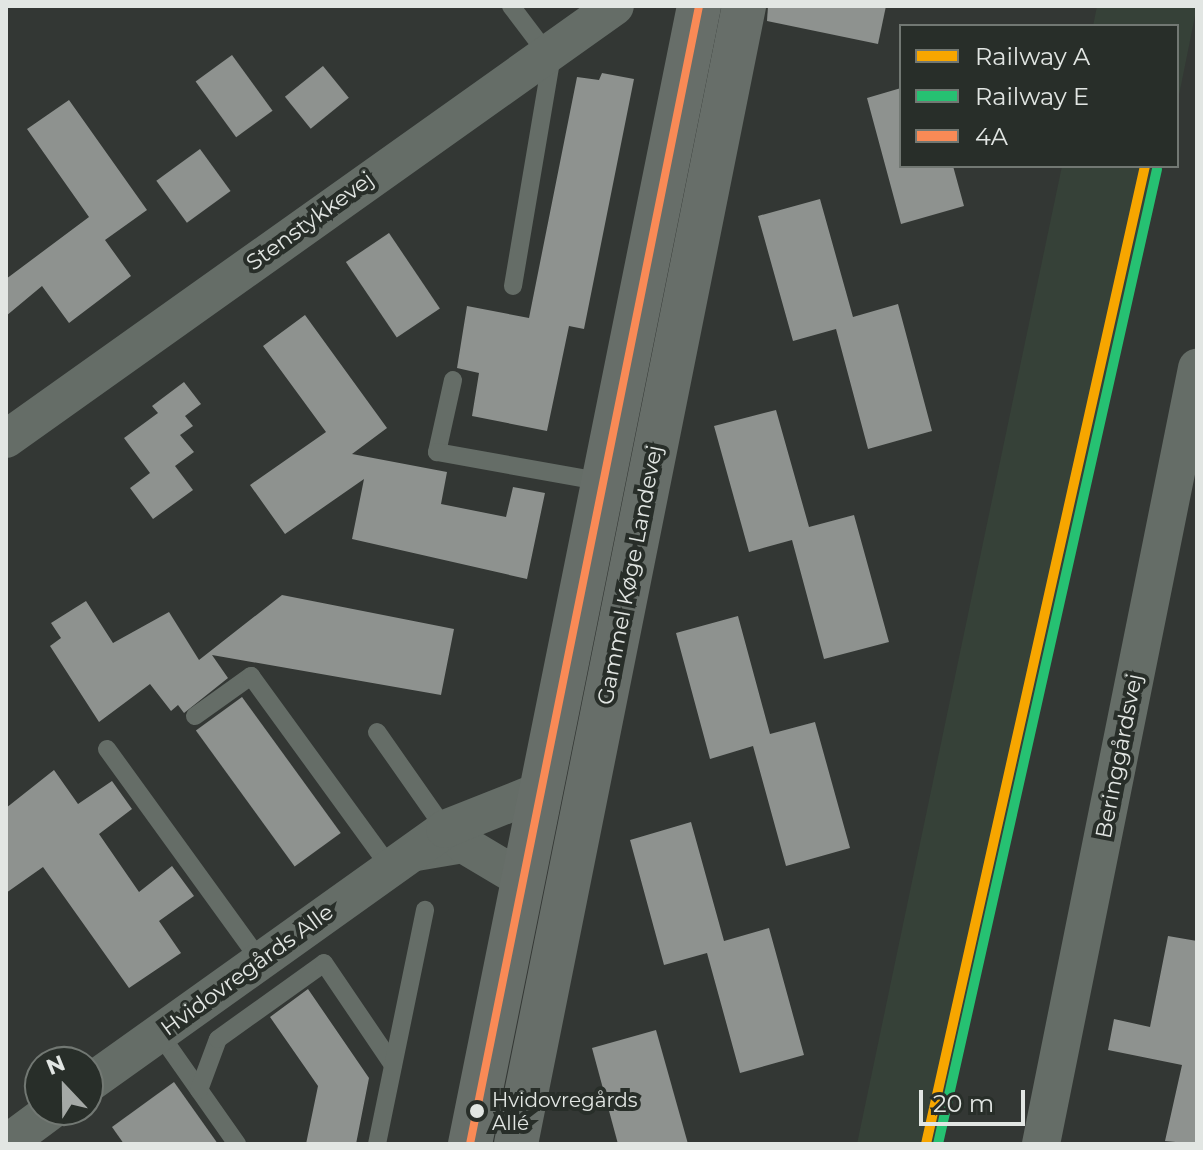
<!DOCTYPE html>
<meta charset="utf-8">
<style>
body{margin:0}
#map{position:relative;width:1203px;height:1150px;overflow:hidden;background:#333734;font-family:Montserrat,sans-serif}
div>[style]{position:absolute}
.built>*{inset:0;background:#364138}
.building>*{inset:0;background:#8e928f;transform-origin:0 0}
.service>*{height:18px;margin:-9px;padding:0 9px;transform-origin:9px;border-radius:9px;background:#656d67}
.minor>*{height:38px;margin:-19px;padding:0 19px;transform-origin:19px;border-radius:19px;background:#656d67}
.secondary>*{height:44px;margin:-22px;padding:0 22px;transform-origin:22px;border-radius:22px;background:#676e69}
.bus-1>*{height:8px;margin:-4px;padding:0 4px;transform-origin:4px;border-radius:4px;background:#f98a56}
.rail-1>*{height:10px;margin:-5px;padding:0 5px;transform-origin:5px;border-radius:5px;background:#f7a600}
.rail-2>*{height:10px;margin:-5px;padding:0 5px;transform-origin:5px;border-radius:5px;background:#26c172}
.dots>*{width:22px;height:22px;translate:-50% -50%;box-sizing:border-box;border:4px solid #282e29;border-radius:50%}
span{translate:-50% -50%;white-space:nowrap;text-align:center;line-height:1.15;-webkit-text-stroke:8px #282e29;paint-order:stroke}
.bus-label{font-size:20px;color:#e2e6e3}
.left{translate:0 -50%;text-align:left}
.street-label{font-size:22px;color:#e2e6e3}
.frame{position:absolute;inset:0;border:8px solid #e2e6e3;pointer-events:none}
.legend{position:absolute;left:899px;top:24px;width:280px;height:144px;box-sizing:border-box;background:#282e29;border:2px solid #727873;margin:0;padding:10px 14px;list-style:none;font-size:24px;color:#e2e6e3}
.legend li{display:flex;align-items:center;gap:16px;height:40px}
.legend b{width:40px;border:2px solid #727873}
.north{position:absolute;left:24px;top:1046px;width:80px;height:80px;box-sizing:border-box;background:#282e29;border:2px solid #727873;border-radius:50%;rotate:338deg;font-size:22px;font-weight:700;line-height:32px;text-align:center;color:#e2e6e3}
.north::after{content:'';display:block;margin:auto;width:28px;height:36px;background:#a5a9a6;clip-path:polygon(50% 0,100% 100%,50% 72%,0 100%)}
.scale{position:absolute;left:919px;top:1090px;width:106px;height:36px;box-sizing:border-box;border:4px solid #e2e6e3;border-top:0;padding-left:10px;font-size:24px;line-height:28px;white-space:nowrap;color:#e2e6e3;-webkit-text-stroke:6px #282e29;paint-order:stroke}
</style>
<div id="map">
<div class="built">
<div style="clip-path:polygon(1097px 6px,1197px 6px,1177px 105px,1177px 26px,1093px 26px)"></div>
<div style="clip-path:polygon(1062px 166px,1163px 166px,939px 1144px,857px 1144px)"></div>
</div>
<div class="building">
<div style="clip-path:polygon(768px 6px,886px 6px,878px 44px,767px 21px)"></div>
<div style="left:232px;top:55px;width:69px;height:45px;rotate:54deg"></div>
<div style="left:323px;top:66px;width:41px;height:49px;rotate:51deg"></div>
<div style="clip-path:polygon(602px 73px,634px 79px,584px 329px,569px 326px,547px 431px,472px 416px,479px 373px,457px 368px,467px 306px,529px 318px,577px 77px,599px 80px)"></div>
<div style="clip-path:polygon(901px 88px,901px 166px,953px 166px,964px 206px,901px 224px,867px 98px)"></div>
<div style="clip-path:polygon(69px 100px,147px 210px,105px 240px,131px 276px,69px 323px,42px 286px,6px 316px,6px 279px,89px 217px,27px 129px)"></div>
<div style="left:200px;top:149px;width:52px;height:54px;rotate:54deg"></div>
<div style="clip-path:polygon(820px 199px,853px 317px,898px 304px,932px 431px,868px 449px,836px 329px,793px 341px,758px 216px)"></div>
<div style="left:389px;top:233px;width:91px;height:52px;rotate:56deg"></div>
<div style="clip-path:polygon(305px 315px,387px 428px,352px 454px,447px 472px,441px 504px,506px 517px,513px 487px,545px 493px,527px 579px,352px 539px,364px 479px,285px 534px,250px 485px,326px 432px,263px 346px)"></div>
<div style="clip-path:polygon(184px 382px,201px 404px,185px 416px,193px 426px,180px 435px,194px 452px,175px 466px,193px 490px,153px 519px,130px 488px,150px 473px,124px 438px,158px 413px,152px 406px)"></div>
<div style="clip-path:polygon(776px 410px,809px 527px,854px 515px,889px 642px,824px 659px,792px 540px,749px 552px,714px 426px)"></div>
<div style="clip-path:polygon(282px 595px,454px 629px,441px 695px,212px 655px,228px 678px,184px 713px,178px 705px,171px 711px,150px 684px,99px 722px,50px 646px,61px 638px,51px 623px,86px 601px,113px 643px,169px 612px,199px 660px)"></div>
<div style="clip-path:polygon(738px 616px,770px 734px,815px 722px,850px 848px,786px 866px,753px 746px,710px 759px,676px 633px)"></div>
<div style="left:242px;top:697px;width:168px;height:57px;rotate:54deg"></div>
<div style="clip-path:polygon(54px 770px,78px 804px,112px 781px,132px 809px,99px 834px,139px 892px,172px 866px,194px 896px,159px 921px,181px 953px,129px 988px,43px 867px,6px 893px,6px 808px)"></div>
<div style="clip-path:polygon(691px 822px,724px 941px,769px 928px,804px 1055px,740px 1073px,707px 953px,664px 965px,630px 840px)"></div>
<div style="clip-path:polygon(1168px 936px,1197px 941px,1197px 1144px,1165px 1141px,1182px 1065px,1108px 1050px,1114px 1019px,1150px 1027px)"></div>
<div style="clip-path:polygon(308px 989px,369px 1078px,356px 1144px,306px 1144px,318px 1086px,270px 1017px)"></div>
<div style="clip-path:polygon(656px 1030px,688px 1144px,618px 1144px,592px 1048px)"></div>
<div style="clip-path:polygon(174px 1082px,218px 1144px,124px 1144px,112px 1127px)"></div>
</div>
<div class="service">
<div style="left:511px;top:6px;width:56px;rotate:52.9deg"></div>
<div style="left:513px;top:286px;width:233px;rotate:-80.4deg"></div>
<div style="left:453px;top:380px;width:74px;rotate:102.5deg"></div>
<div style="left:437px;top:452px;width:169px;rotate:10.2deg"></div>
<div style="left:195px;top:716px;width:69px;rotate:-35.5deg"></div>
<div style="left:251px;top:676px;width:235px;rotate:54deg"></div>
<div style="left:377px;top:732px;width:118px;rotate:55deg"></div>
<div style="left:107px;top:749px;width:261px;rotate:54.1deg"></div>
<div style="left:159px;top:1033px;width:136px;rotate:54.9deg"></div>
<div style="left:199px;top:1090px;width:54px;rotate:-69.6deg"></div>
<div style="left:218px;top:1039px;width:130px;rotate:-35.6deg"></div>
<div style="left:324px;top:963px;width:123px;rotate:55.9deg"></div>
<div style="left:377px;top:1144px;width:239px;rotate:-78.4deg"></div>
</div>
<div class="minor">
<div style="left:6px;top:439px;width:747px;rotate:-35.41deg"></div>
<div style="left:416px;top:852px;width:48px;rotate:-9.7deg"></div>
<div style="left:463px;top:844px;width:66px;rotate:30.8deg"></div>
<div style="left:88px;top:1084px;width:439px;rotate:-35.5deg"></div>
<div style="left:445px;top:829px;width:100px;rotate:-21.7deg"></div>
<div style="left:6px;top:1144px;width:57px;rotate:-36.5deg"></div>
<div style="left:1041px;top:1144px;width:792px;rotate:-78.63deg"></div>
</div>
<div class="secondary">
<div style="left:470px;top:1144px;width:1161px;rotate:-78.62deg"></div>
<div style="left:516px;top:1144px;width:1161px;rotate:-78.67deg"></div>
</div>
<div class="bus-1">
<div style="left:470px;top:1144px;width:1161px;rotate:-78.62deg"></div>
</div>
<div class="rail-1">
<div style="left:926px;top:1144px;width:1002px;rotate:-77.38deg"></div>
</div>
<div class="rail-2">
<div style="left:938px;top:1144px;width:999px;rotate:-77.34deg"></div>
</div>
<div class="dots">
<div style="left:477px;top:1111px;background:#e2e6e3"></div>
</div>
<div class="bus-label">
<span class="left" style="left:492px;top:1112px">Hvidovregårds<br>Allé</span>
</div>
<div class="street-label">
<span style="left:310px;top:221px;rotate:-36deg">Stenstykkevej</span>
<span style="left:630px;top:575px;rotate:-79deg">Gammel Køge Landevej</span>
<span style="left:1119px;top:756px;rotate:-79deg">Beringgårdsvej</span>
<span style="left:247px;top:970px;rotate:-36deg">Hvidovregårds Alle</span>
</div>
<div class="frame"></div>
<ul class="legend">
<li><b style="height:10px;background:#f7a600"></b>Railway A</li>
<li><b style="height:10px;background:#26c172"></b>Railway E</li>
<li><b style="height:10px;background:#f98a56"></b>4A</li>
</ul>
<div class="north">N</div>
<div class="scale">20 m</div>
</div>
